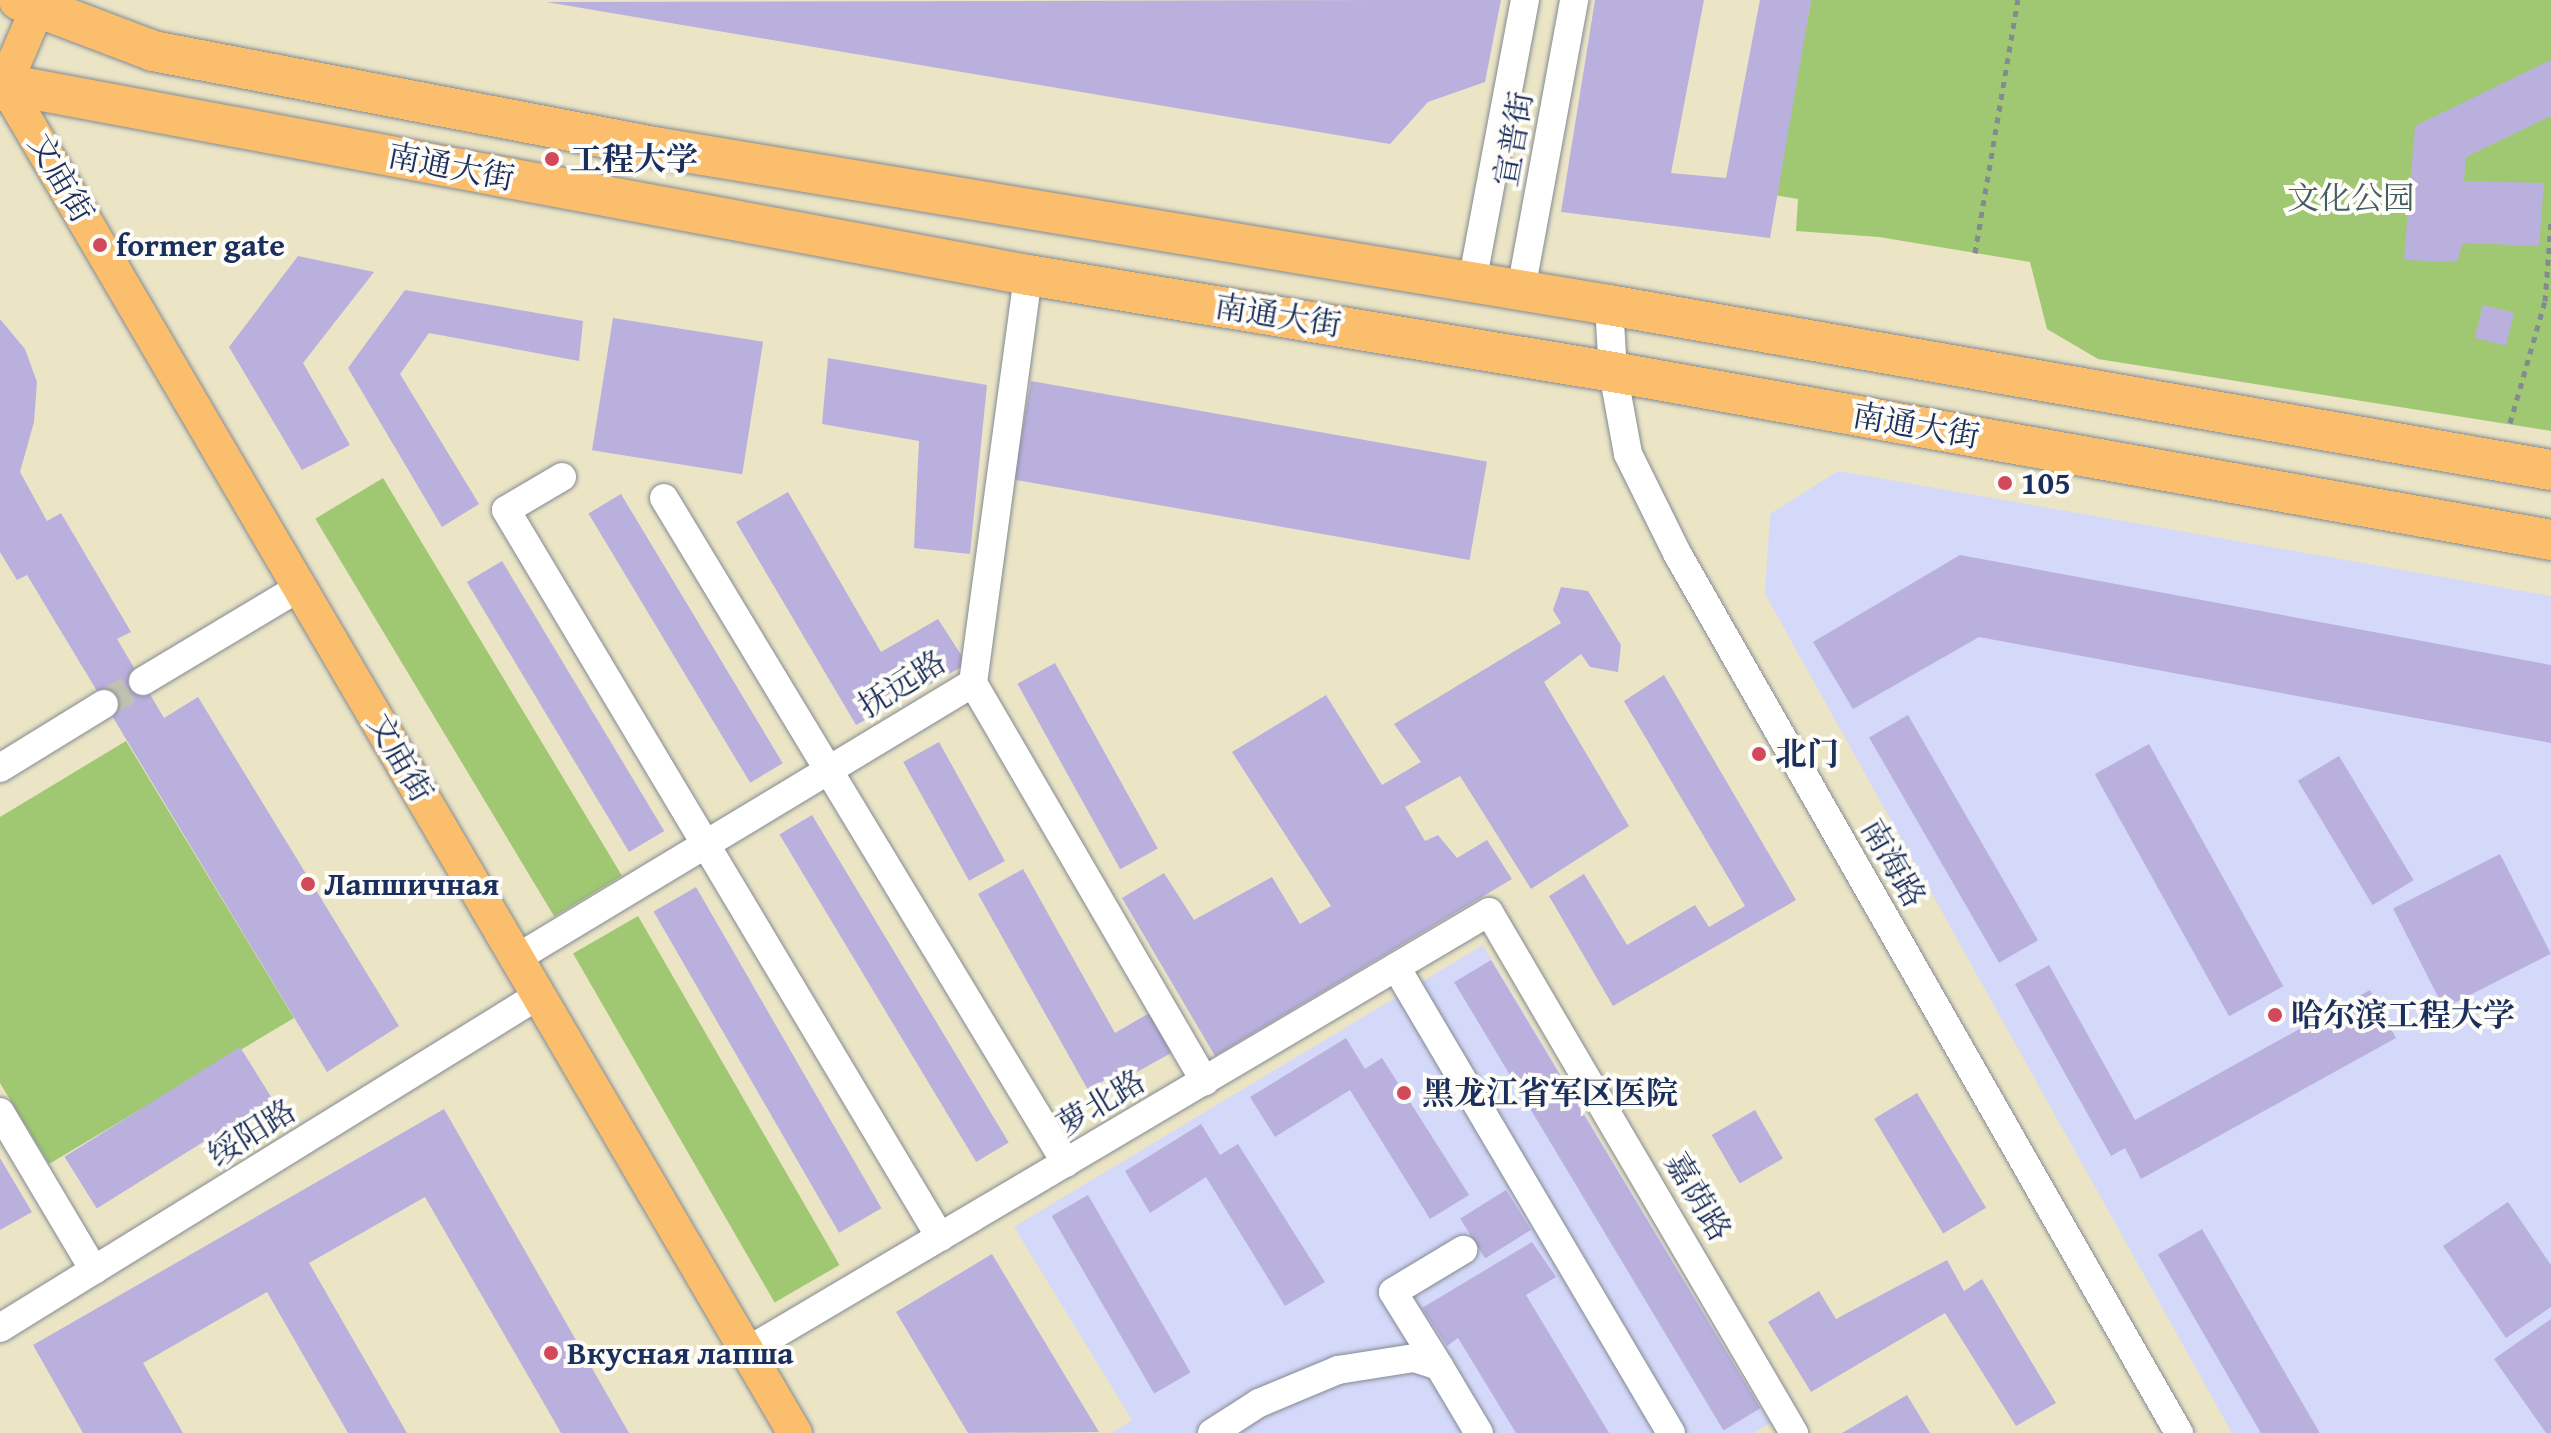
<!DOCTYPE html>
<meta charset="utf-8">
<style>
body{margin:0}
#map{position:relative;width:2551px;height:1433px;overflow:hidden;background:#ebe5c6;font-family:"Gentium Book Plus","Noto Serif SC",serif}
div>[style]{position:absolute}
.built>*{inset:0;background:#d4d8f9}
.green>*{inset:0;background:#a0c873;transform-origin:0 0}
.building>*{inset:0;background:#b9b0de;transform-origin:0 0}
.minor-tunnel>*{height:28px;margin-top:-14px;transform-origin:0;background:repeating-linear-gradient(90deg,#c1c1b1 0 28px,transparent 0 42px)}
.path>*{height:5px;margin-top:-2.5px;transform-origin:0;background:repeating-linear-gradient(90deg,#838a92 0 6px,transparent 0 12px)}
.roads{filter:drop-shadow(0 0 2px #838a92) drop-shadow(0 0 2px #838a92)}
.minor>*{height:28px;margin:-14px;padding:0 14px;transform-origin:14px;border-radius:14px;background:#fff}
.major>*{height:34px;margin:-17px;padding:0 17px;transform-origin:17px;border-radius:17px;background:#fabe6d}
.highway>*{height:40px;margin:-20px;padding:0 20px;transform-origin:20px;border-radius:20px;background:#fabe6d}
.dots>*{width:22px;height:22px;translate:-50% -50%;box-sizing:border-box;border:4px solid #fdfcf7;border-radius:50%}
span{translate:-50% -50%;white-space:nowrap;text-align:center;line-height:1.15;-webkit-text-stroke:8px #fdfcf7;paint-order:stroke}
.street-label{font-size:32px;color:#1b2f5e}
.poi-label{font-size:32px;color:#1b2f5e;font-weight:700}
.left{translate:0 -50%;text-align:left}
.park-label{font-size:32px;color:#435d64}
</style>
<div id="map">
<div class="built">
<div style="clip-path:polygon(1838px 471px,2551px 596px,2551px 1433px,2232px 1433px,1765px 594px,1770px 514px)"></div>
<div style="clip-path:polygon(1483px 945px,1770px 1423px,1754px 1433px,1112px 1433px,1132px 1420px,1014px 1227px)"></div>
</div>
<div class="green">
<div style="clip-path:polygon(1811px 0,2551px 0,2551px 431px,2098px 359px,2047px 329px,2030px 262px,1879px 237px,1796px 231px,1798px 199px,1774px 195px)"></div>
<div style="left:383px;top:478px;width:464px;height:79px;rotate:59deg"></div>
<div style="clip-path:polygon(126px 741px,294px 1018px,49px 1164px,0 1083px,0 817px)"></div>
<div style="left:638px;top:916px;width:403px;height:75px;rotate:60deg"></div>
</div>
<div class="building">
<div style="clip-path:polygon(1399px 0,1501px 0,1485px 82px,1428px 102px,1390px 144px,546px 2px)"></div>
<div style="clip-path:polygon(1595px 0,1704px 0,1671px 173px,1726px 178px,1760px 0,1811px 0,1770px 238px,1561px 212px)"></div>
<div style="clip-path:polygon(2551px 60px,2551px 116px,2466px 157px,2464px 181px,2544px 183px,2539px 246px,2463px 243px,2457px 262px,2404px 260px,2415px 126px)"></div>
<div style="clip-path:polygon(298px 256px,374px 272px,303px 363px,350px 445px,302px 470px,229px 347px)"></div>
<div style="clip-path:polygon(405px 290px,583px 321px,579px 361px,429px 333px,400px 374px,479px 504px,442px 527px,348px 368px)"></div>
<div style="left:2483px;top:305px;width:32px;height:34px;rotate:14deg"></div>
<div style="left:613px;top:318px;width:152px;height:134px;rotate:9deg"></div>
<div style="clip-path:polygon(0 319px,25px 349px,37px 382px,34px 422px,20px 472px,47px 521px,61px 513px,131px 632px,117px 639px,164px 718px,198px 697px,399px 1026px,327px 1072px,27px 575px,17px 580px,0 552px)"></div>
<div style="clip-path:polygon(828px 358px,987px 385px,970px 554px,914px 548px,919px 441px,822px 424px)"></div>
<div style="left:1031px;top:381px;width:463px;height:100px;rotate:10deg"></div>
<div style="clip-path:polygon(788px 492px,881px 652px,938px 619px,967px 664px,856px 725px,736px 522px)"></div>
<div style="left:621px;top:494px;width:314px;height:38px;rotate:59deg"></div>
<div style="clip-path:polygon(1960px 555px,2551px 665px,2551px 743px,1979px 637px,1853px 709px,1813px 642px)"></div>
<div style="left:502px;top:561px;width:315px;height:41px;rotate:59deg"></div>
<div style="clip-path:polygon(1561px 587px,1588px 591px,1621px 645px,1618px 672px,1590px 667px,1581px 654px,1544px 682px,1629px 826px,1531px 889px,1460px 776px,1405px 807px,1425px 841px,1438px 835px,1457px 858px,1487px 840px,1512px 879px,1215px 1056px,1122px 898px,1164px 873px,1194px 920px,1272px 877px,1300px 924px,1331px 906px,1232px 752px,1326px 695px,1382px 785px,1421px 762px,1394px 724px,1561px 623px,1553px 610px)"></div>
<div style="left:1055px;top:663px;width:212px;height:43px;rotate:61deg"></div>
<div style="clip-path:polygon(1664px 675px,1796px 900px,1613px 1006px,1549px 896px,1584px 874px,1627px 945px,1695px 905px,1709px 927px,1745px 906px,1624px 701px)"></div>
<div style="left:1908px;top:715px;width:260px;height:45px;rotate:60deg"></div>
<div style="left:939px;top:742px;width:136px;height:41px;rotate:61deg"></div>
<div style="left:2149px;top:744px;width:277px;height:62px;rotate:61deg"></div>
<div style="left:2339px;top:756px;width:145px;height:48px;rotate:59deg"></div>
<div style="left:812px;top:815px;width:382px;height:38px;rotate:59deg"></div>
<div style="left:2500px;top:854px;width:112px;height:120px;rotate:63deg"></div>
<div style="clip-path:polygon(1023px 869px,1115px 1033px,1151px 1012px,1173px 1052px,1126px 1078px,1122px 1070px,1088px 1090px,978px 894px)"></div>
<div style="left:696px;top:887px;width:371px;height:49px;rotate:60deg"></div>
<div style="left:1491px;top:960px;width:523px;height:43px;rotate:59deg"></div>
<div style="clip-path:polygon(2049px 965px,2135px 1120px,2370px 990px,2396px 1038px,2141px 1179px,2125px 1148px,2111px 1156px,2015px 984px)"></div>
<div style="clip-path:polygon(1346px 1038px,1365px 1069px,1382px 1058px,1469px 1195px,1430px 1219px,1350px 1090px,1275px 1137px,1250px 1097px)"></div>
<div style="left:240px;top:1047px;width:61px;height:207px;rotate:58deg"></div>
<div style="left:1917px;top:1093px;width:134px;height:50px;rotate:59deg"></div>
<div style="clip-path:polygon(444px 1109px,629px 1433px,561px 1433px,425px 1197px,309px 1263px,407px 1433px,348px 1433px,267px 1292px,143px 1363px,183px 1433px,83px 1433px,33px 1345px)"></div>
<div style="left:1755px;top:1110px;width:56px;height:50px;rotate:60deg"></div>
<div style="clip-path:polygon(1201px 1124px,1220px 1155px,1238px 1144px,1325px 1282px,1285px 1306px,1206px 1177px,1150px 1213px,1125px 1171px)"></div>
<div style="clip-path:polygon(0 1158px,32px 1212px,0 1230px)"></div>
<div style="left:1506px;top:1190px;width:47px;height:54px;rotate:58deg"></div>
<div style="left:1088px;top:1195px;width:205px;height:42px;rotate:60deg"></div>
<div style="clip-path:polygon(2508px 1202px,2551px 1265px,2551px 1307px,2506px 1338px,2443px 1246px)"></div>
<div style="left:2202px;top:1229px;width:235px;height:51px;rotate:60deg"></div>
<div style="clip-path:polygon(1532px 1242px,1556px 1277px,1526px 1295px,1609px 1433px,1516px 1433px,1458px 1338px,1447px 1346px,1422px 1308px)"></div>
<div style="clip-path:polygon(992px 1254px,1099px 1432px,968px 1433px,896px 1312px)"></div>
<div style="clip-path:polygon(1947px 1260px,1964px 1291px,1982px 1279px,2056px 1403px,2016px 1426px,1945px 1313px,1811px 1392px,1768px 1322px,1819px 1291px,1836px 1319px)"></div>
<div style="clip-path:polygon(2551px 1319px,2551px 1433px,2546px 1433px,2494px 1359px)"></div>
<div style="clip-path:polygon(1907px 1395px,1930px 1433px,1842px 1433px)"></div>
</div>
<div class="minor-tunnel">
<div style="left:104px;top:704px;width:45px;rotate:-30.5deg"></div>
</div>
<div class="path">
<div style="left:1975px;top:253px;width:257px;rotate:-80.4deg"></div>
<div style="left:2510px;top:423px;width:127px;rotate:-74deg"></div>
<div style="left:2545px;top:301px;width:79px;rotate:-85.7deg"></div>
</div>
<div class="roads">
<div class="minor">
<div style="left:1472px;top:283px;width:288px;rotate:-79.4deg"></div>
<div style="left:1521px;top:290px;width:295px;rotate:-79.6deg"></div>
<div style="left:1609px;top:305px;width:67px;rotate:86.6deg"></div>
<div style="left:1613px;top:372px;width:83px;rotate:79.6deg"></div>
<div style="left:1628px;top:454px;width:113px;rotate:63.7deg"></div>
<div style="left:1678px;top:555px;width:1011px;rotate:60.29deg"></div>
<div style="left:562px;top:477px;width:65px;rotate:149.5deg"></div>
<div style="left:506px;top:510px;width:847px;rotate:59.16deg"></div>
<div style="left:664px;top:498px;width:777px;rotate:58.85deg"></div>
<div style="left:143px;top:681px;width:183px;rotate:-30.9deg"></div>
<div style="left:973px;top:683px;width:461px;rotate:59.8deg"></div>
<div style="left:0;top:768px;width:122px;rotate:-31.6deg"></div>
<div style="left:517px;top:958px;width:533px;rotate:-31.09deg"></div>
<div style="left:973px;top:683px;width:412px;rotate:-82.3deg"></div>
<div style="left:1396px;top:967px;width:541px;rotate:59.45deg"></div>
<div style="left:0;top:1112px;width:184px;rotate:59.3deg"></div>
<div style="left:0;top:1328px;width:634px;rotate:-31.71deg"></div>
<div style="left:747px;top:1351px;width:862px;rotate:-30.61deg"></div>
<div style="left:1489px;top:912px;width:604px;rotate:59.65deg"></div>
<div style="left:1439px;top:1366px;width:87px;rotate:-121.9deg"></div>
<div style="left:1393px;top:1292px;width:82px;rotate:-31deg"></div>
<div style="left:1212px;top:1433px;width:56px;rotate:-32.6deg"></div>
<div style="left:1259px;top:1403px;width:86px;rotate:-22.7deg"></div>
<div style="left:1338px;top:1370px;width:77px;rotate:-9deg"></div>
<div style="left:1414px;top:1358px;width:26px;rotate:18deg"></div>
<div style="left:1439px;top:1366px;width:78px;rotate:59.2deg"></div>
</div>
<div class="major">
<div style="left:0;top:76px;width:1573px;rotate:59.64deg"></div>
<div style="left:5px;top:84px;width:91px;rotate:-66.8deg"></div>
</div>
<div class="highway">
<div style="left:19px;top:0;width:143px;rotate:20.8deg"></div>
<div style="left:153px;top:51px;width:510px;rotate:10.85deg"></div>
<div style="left:654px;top:147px;width:968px;rotate:9.39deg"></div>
<div style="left:1609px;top:305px;width:956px;rotate:9.94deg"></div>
<div style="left:0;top:91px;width:9px;rotate:-54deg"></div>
<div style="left:5px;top:84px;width:1041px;rotate:10.58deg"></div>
<div style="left:1028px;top:275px;width:593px;rotate:9.41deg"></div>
<div style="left:1613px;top:372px;width:953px;rotate:10.15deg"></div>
</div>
</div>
<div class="dots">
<div style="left:552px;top:159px;background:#d1495b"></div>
<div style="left:100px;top:245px;background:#d1495b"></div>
<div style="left:2005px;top:483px;background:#d1495b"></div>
<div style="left:1759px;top:754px;background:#d1495b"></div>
<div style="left:308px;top:884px;background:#d1495b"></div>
<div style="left:2275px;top:1015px;background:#d1495b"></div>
<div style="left:1404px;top:1093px;background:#d1495b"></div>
<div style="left:551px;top:1353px;background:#d1495b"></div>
</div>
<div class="street-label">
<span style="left:1514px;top:139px;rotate:-80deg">宣普街</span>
<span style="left:451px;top:167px;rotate:11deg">南通大街</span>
<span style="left:61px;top:178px;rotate:60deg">文庙街</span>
<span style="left:1278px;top:316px;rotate:9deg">南通大街</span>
<span style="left:1916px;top:426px;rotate:10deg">南通大街</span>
<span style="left:902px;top:684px;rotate:-32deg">抚远路</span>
<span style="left:400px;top:758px;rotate:60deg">文庙街</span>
<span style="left:1893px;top:863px;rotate:60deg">南海路</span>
<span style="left:1101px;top:1103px;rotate:-31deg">萝北路</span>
<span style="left:252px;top:1133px;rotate:-32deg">绥阳路</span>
<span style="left:1698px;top:1197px;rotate:59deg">嘉荫路</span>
</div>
<div class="poi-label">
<span class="left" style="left:570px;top:159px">工程大学</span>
<span class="left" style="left:116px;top:245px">former gate</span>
<span class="left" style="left:2021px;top:483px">105</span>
<span class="left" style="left:1775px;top:754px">北门</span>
<span class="left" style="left:324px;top:884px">Лапшичная</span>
<span class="left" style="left:2291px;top:1015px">哈尔滨工程大学</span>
<span class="left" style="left:1422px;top:1093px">黑龙江省军区医院</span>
<span class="left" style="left:567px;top:1353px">Вкусная лапша</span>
</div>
<div class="park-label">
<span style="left:2351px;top:198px">文化公园</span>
</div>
</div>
